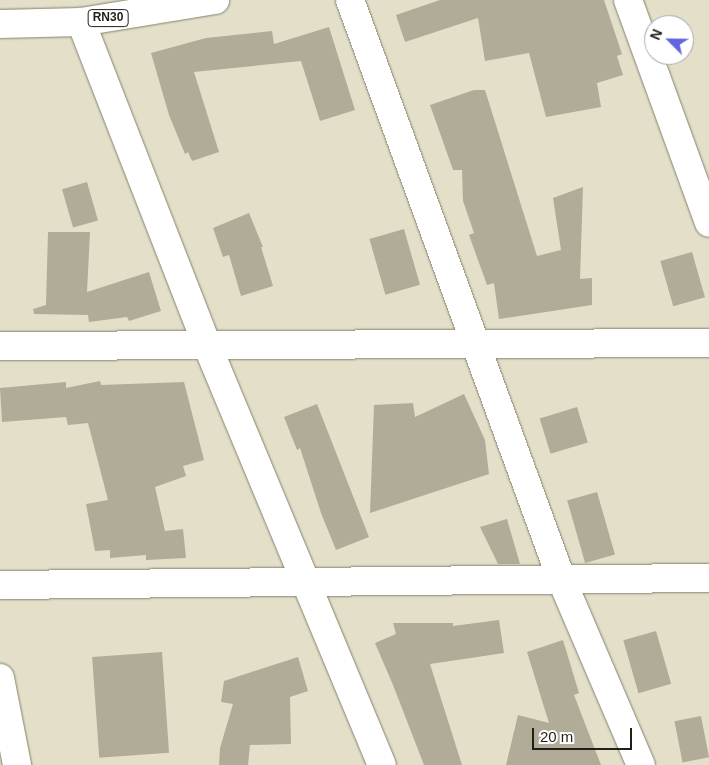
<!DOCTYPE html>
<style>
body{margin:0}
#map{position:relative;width:709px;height:765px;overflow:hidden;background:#e3dfc9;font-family:Arial,sans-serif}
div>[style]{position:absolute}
.building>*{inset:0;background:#b0ac97;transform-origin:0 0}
.roads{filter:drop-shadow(0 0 1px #86826d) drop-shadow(0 0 1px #86826d)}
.street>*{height:28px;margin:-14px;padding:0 14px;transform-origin:14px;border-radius:14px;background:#fff}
.secondary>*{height:28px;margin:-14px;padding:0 14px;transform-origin:14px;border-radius:14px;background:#fff}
.primary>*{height:28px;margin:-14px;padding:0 14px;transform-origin:14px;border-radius:14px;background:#fff}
span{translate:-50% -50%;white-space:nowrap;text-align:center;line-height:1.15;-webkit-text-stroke:4px #fff;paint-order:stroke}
.shield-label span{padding:1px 4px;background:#fff;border:1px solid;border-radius:4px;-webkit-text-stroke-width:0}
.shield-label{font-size:12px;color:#211f17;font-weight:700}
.north{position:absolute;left:644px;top:15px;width:50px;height:50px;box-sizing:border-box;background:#fff;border:1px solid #a6a5a2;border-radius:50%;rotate:293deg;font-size:14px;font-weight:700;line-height:20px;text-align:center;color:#211f17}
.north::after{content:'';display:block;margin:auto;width:18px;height:22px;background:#6366df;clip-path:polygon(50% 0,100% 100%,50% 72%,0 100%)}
.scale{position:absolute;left:532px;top:728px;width:100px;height:22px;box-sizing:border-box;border:2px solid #211f17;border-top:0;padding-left:6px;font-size:15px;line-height:18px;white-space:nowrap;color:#211f17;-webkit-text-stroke:4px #fff;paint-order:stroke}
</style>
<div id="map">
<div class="building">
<div style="clip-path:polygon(440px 0,604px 0,622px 54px,617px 56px,623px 75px,597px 83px,601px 107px,546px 117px,529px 53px,485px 61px,478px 18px,405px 42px,396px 15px)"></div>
<div style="clip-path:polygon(329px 27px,355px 110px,320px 121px,301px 61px,194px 72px,219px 152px,192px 161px,188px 152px,185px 154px,169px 115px,151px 53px,206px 38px,272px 31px,274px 44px)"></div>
<div style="clip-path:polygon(474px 90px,485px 90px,537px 256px,561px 250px,553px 198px,583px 187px,580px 279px,592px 278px,592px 305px,499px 319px,494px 283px,487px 285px,469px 235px,474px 233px,463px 201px,462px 170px,453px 170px,430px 105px)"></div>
<div style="left:87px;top:182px;width:40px;height:26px;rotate:74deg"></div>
<div style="clip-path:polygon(249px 213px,263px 247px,261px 247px,273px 286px,241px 296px,229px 255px,223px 257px,213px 228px)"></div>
<div style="left:404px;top:229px;width:58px;height:36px;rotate:74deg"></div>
<div style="clip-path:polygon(48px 232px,90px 232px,87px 292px,149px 272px,161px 311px,129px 321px,127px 317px,89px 322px,88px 315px,34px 314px,33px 309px,46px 305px)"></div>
<div style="left:692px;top:252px;width:47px;height:33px;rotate:74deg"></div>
<div style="clip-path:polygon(100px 381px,101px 385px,184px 382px,204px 460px,183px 466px,186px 476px,155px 487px,165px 531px,183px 529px,186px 558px,146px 560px,146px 555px,110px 558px,110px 550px,95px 551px,86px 504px,108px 500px,88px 423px,68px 425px,66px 417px,2px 422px,0 388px,66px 382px,66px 388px)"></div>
<div style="clip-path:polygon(464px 394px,485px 440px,489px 474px,370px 513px,374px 405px,413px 403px,415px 417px)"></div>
<div style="clip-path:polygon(317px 404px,369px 537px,336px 550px,321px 513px,300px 448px,297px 450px,284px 417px)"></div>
<div style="left:577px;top:407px;width:37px;height:39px;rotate:73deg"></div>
<div style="left:597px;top:492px;width:65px;height:31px;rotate:74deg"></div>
<div style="clip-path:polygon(507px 519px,520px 564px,498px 564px,480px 527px)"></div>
<div style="clip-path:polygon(499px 620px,504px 653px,430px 664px,462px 765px,424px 765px,393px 685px,375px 643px,396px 634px,393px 623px,453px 623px,453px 626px)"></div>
<div style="left:656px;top:631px;width:55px;height:34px;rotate:74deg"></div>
<div style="clip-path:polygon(563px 640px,579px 693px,574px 695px,601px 765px,506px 765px,518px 715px,549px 723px,527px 652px)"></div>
<div style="left:162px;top:652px;width:101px;height:70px;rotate:86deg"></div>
<div style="clip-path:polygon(298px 657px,308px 691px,290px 697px,291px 744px,250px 745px,248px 765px,219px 765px,220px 748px,233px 704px,221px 702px,224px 681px)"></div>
<div style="left:701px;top:716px;width:42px;height:27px;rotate:79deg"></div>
</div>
<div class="roads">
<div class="street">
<div style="left:350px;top:0;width:618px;rotate:69.95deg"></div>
<div style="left:562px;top:581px;width:200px;rotate:66.8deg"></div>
<div style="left:628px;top:0;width:237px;rotate:70deg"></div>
<div style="left:0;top:346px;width:709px;rotate:-0.24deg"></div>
<div style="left:0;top:585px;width:709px;rotate:-0.57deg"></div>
<div style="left:0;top:678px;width:89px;rotate:78.9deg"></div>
</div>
<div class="secondary">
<div style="left:81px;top:22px;width:347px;rotate:68.7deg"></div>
<div style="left:207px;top:345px;width:455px;rotate:67.4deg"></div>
</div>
<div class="primary">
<div style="left:0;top:24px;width:81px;rotate:-1.4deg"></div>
<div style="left:81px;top:22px;width:136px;rotate:-9.3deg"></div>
</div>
</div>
<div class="shield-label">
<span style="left:108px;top:18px">RN30</span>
</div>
<div class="north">N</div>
<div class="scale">20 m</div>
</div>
